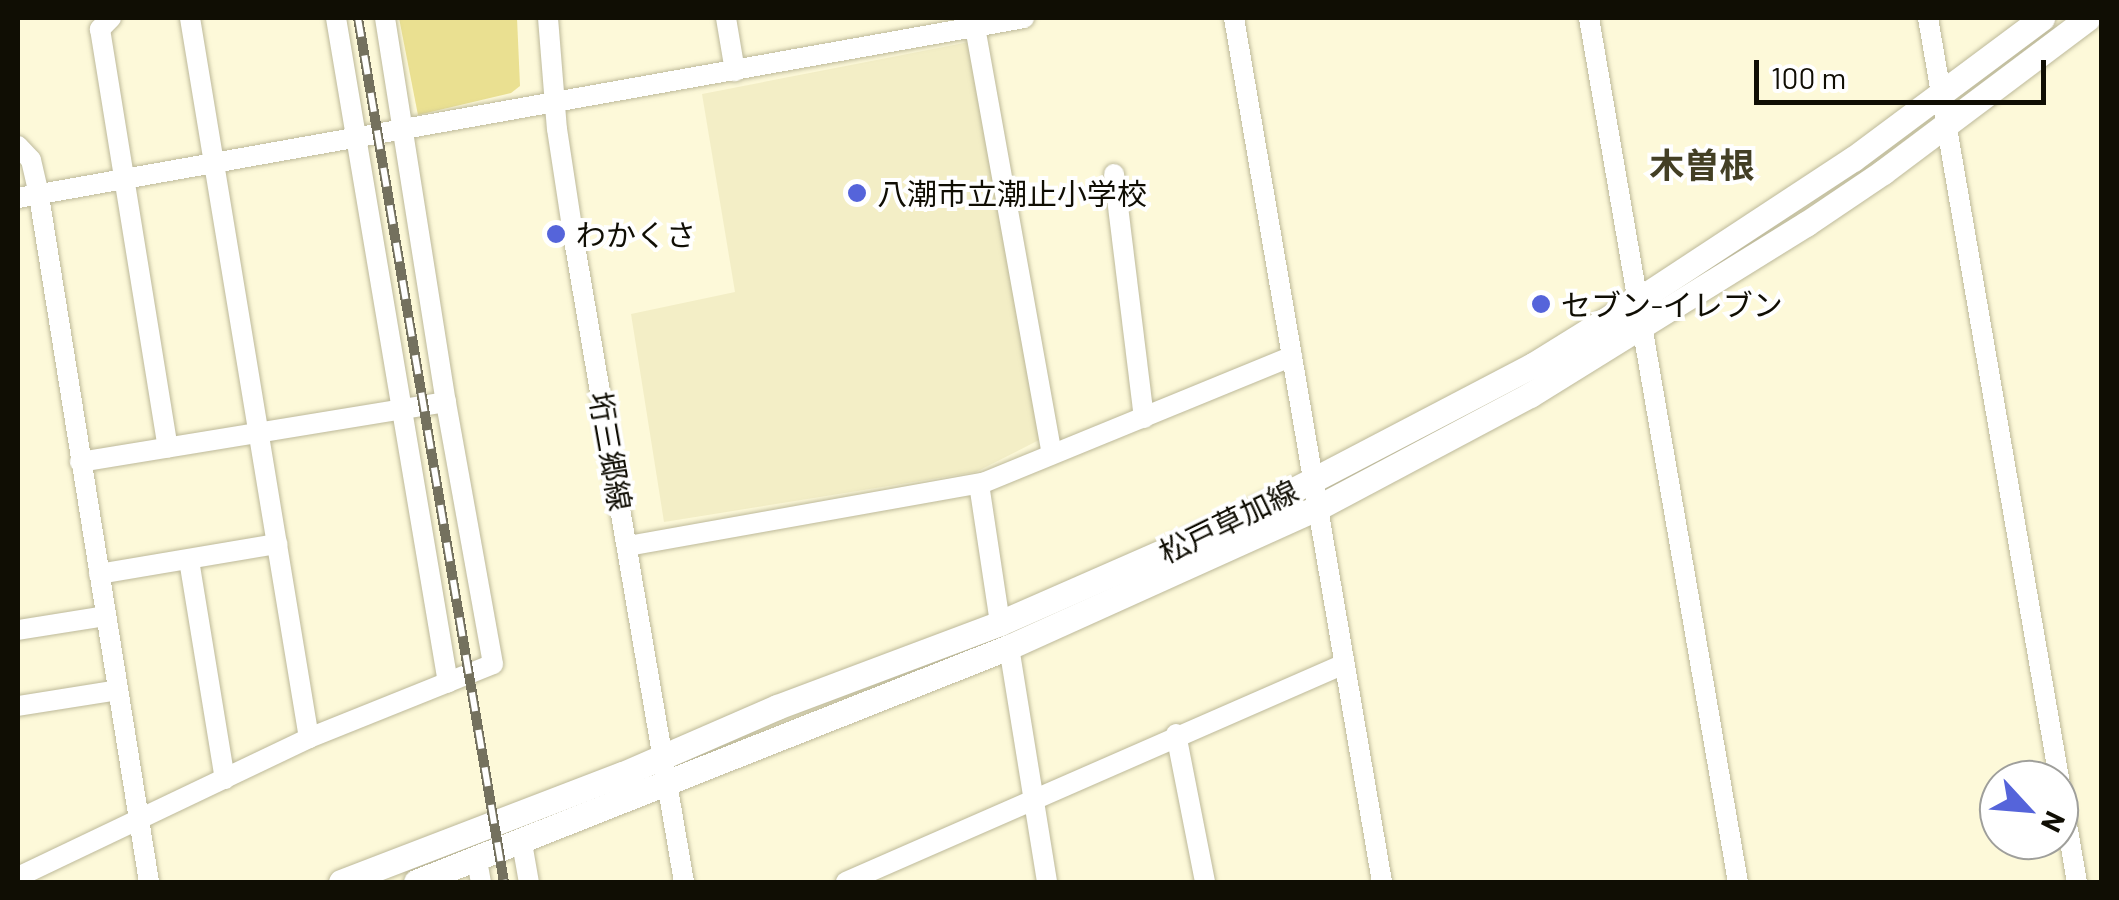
<!DOCTYPE html>
<meta charset="utf-8">
<style>
body{margin:0}
#map{position:relative;width:2119px;height:900px;overflow:hidden;background:#fdf9d9;font-family:Barlow,"Noto Sans JP",sans-serif}
div>[style]{position:absolute}
.built>*{inset:0;background:#f3eec6}
.green>*{inset:0;background:#eae091}
.roads{filter:drop-shadow(0 0 2px #bdb99a) drop-shadow(0 0 2px #bdb99a)}
.minor>*{height:20px;margin:-10px;padding:0 10px;transform-origin:10px;border-radius:10px;background:#fff}
.major>*{height:25px;margin:-12.5px;padding:0 12.5px;transform-origin:12.5px;border-radius:12.5px;background:#fff}
.rail>*{height:10px;margin-top:-5px;transform-origin:0;background:repeating-linear-gradient(90deg,#fff 0 19px,#74715e 0 38px);box-sizing:border-box;border-block:2px solid #74715e}
.dots>*{width:28px;height:28px;translate:-50% -50%;box-sizing:border-box;border:5px solid #fff;border-radius:50%}
span{translate:-50% -50%;white-space:nowrap;text-align:center;line-height:1.15;-webkit-text-stroke:8px #fff;paint-order:stroke}
.poi-label{font-size:30px;color:#100e04}
.left{translate:0 -50%;text-align:left}
.street-label{font-size:30px;color:#100e04}
.quarter-label{font-size:35px;color:#433f24;font-weight:700}
.frame{position:absolute;inset:0;border:20px solid #100e04;pointer-events:none}
.north{position:absolute;left:1979px;top:760px;width:100px;height:100px;box-sizing:border-box;background:#fff;border:2px solid #9f9f9b;border-radius:50%;rotate:116deg;font-size:28px;font-weight:700;line-height:40px;text-align:center;color:#100e04}
.north::after{content:'';display:block;margin:auto;width:35px;height:45px;background:#5564da;clip-path:polygon(50% 0,100% 100%,50% 72%,0 100%)}
.scale{position:absolute;left:1754px;top:60px;width:292px;height:45px;box-sizing:border-box;border:5px solid #100e04;border-top:0;padding-left:12px;font-size:30px;line-height:35px;white-space:nowrap;color:#100e04;-webkit-text-stroke:8px #fff;paint-order:stroke}
</style>
<div id="map">
<div class="built">
<div style="clip-path:polygon(969px 42px,1039px 440px,976px 472px,664px 522px,631px 314px,735px 292px,702px 94px)"></div>
</div>
<div class="green">
<div style="clip-path:polygon(399px 18px,517px 18px,520px 86px,511px 93px,418px 115px)"></div>
</div>
<div class="roads">
<div class="minor">
<div style="left:111px;top:18px;width:16px;rotate:135deg"></div>
<div style="left:100px;top:29px;width:424px;rotate:80.8deg"></div>
<div style="left:190px;top:18px;width:730px;rotate:80.62deg"></div>
<div style="left:336px;top:18px;width:674px;rotate:80.44deg"></div>
<div style="left:385px;top:18px;width:389px;rotate:81deg"></div>
<div style="left:548px;top:18px;width:111px;rotate:85.4deg"></div>
<div style="left:557px;top:129px;width:112px;rotate:81.3deg"></div>
<div style="left:574px;top:240px;width:651px;rotate:80.28deg"></div>
<div style="left:726px;top:18px;width:54px;rotate:80.4deg"></div>
<div style="left:1234px;top:18px;width:877px;rotate:80.28deg"></div>
<div style="left:1589px;top:18px;width:877px;rotate:80.22deg"></div>
<div style="left:1928px;top:18px;width:877px;rotate:80.22deg"></div>
<div style="left:975px;top:27px;width:433px;rotate:79.8deg"></div>
<div style="left:18px;top:146px;width:19px;rotate:47deg"></div>
<div style="left:31px;top:160px;width:37px;rotate:77deg"></div>
<div style="left:39px;top:196px;width:695px;rotate:80.89deg"></div>
<div style="left:1114px;top:174px;width:246px;rotate:83deg"></div>
<div style="left:18px;top:198px;width:1022px;rotate:-10.14deg"></div>
<div style="left:979px;top:484px;width:141px;rotate:81.4deg"></div>
<div style="left:628px;top:546px;width:361px;rotate:-10.1deg"></div>
<div style="left:983px;top:483px;width:334px;rotate:-22.3deg"></div>
<div style="left:189px;top:560px;width:222px;rotate:80.7deg"></div>
<div style="left:99px;top:574px;width:181px;rotate:-9.6deg"></div>
<div style="left:18px;top:630px;width:88px;rotate:-9.1deg"></div>
<div style="left:1009px;top:647px;width:238px;rotate:80.8deg"></div>
<div style="left:18px;top:706px;width:101px;rotate:-9.1deg"></div>
<div style="left:1176px;top:734px;width:151px;rotate:78.9deg"></div>
<div style="left:522px;top:843px;width:40px;rotate:80deg"></div>
<div style="left:477px;top:860px;width:22px;rotate:80deg"></div>
<div style="left:18px;top:877px;width:322px;rotate:-25.5deg"></div>
<div style="left:309px;top:738px;width:198px;rotate:-21.9deg"></div>
<div style="left:493px;top:664px;width:266px;rotate:-100.2deg"></div>
<div style="left:446px;top:402px;width:371px;rotate:170.7deg"></div>
<div style="left:846px;top:882px;width:544px;rotate:-23.64deg"></div>
</div>
<div class="major">
<div style="left:341px;top:882px;width:302px;rotate:-21deg"></div>
<div style="left:623px;top:774px;width:168px;rotate:-23.5deg"></div>
<div style="left:777px;top:707px;width:238px;rotate:-20.6deg"></div>
<div style="left:1000px;top:623px;width:251px;rotate:-23.7deg"></div>
<div style="left:1230px;top:522px;width:93px;rotate:-26.8deg"></div>
<div style="left:1313px;top:480px;width:248px;rotate:-27.6deg"></div>
<div style="left:1533px;top:365px;width:123px;rotate:-31.8deg"></div>
<div style="left:1638px;top:300px;width:257px;rotate:-33.3deg"></div>
<div style="left:1853px;top:159px;width:236px;rotate:-36.7deg"></div>
<div style="left:416px;top:882px;width:638px;rotate:-21.62deg"></div>
<div style="left:1009px;top:647px;width:340px;rotate:-24.3deg"></div>
<div style="left:1319px;top:507px;width:239px;rotate:-28deg"></div>
<div style="left:1530px;top:395px;width:325px;rotate:-31.8deg"></div>
<div style="left:1806px;top:224px;width:93px;rotate:-34deg"></div>
<div style="left:1883px;top:172px;width:256px;rotate:-36.9deg"></div>
</div>
</div>
<div class="rail">
<div style="left:358px;top:18px;width:876px;rotate:80.41deg"></div>
</div>
<div class="dots">
<div style="left:857px;top:193px;background:#5564da"></div>
<div style="left:556px;top:234px;background:#5564da"></div>
<div style="left:1541px;top:304px;background:#5564da"></div>
</div>
<div class="poi-label">
<span class="left" style="left:877px;top:193px">八潮市立潮止小学校</span>
<span class="left" style="left:576px;top:234px">わかくさ</span>
<span class="left" style="left:1561px;top:304px">セブン-イレブン</span>
</div>
<div class="street-label">
<span style="left:611px;top:451px;rotate:80deg">垳三郷線</span>
<span style="left:1228px;top:521px;rotate:-26deg">松戸草加線</span>
</div>
<div class="quarter-label">
<span style="left:1702px;top:164px">木曽根</span>
</div>
<div class="frame"></div>
<div class="north">N</div>
<div class="scale">100 m</div>
</div>
